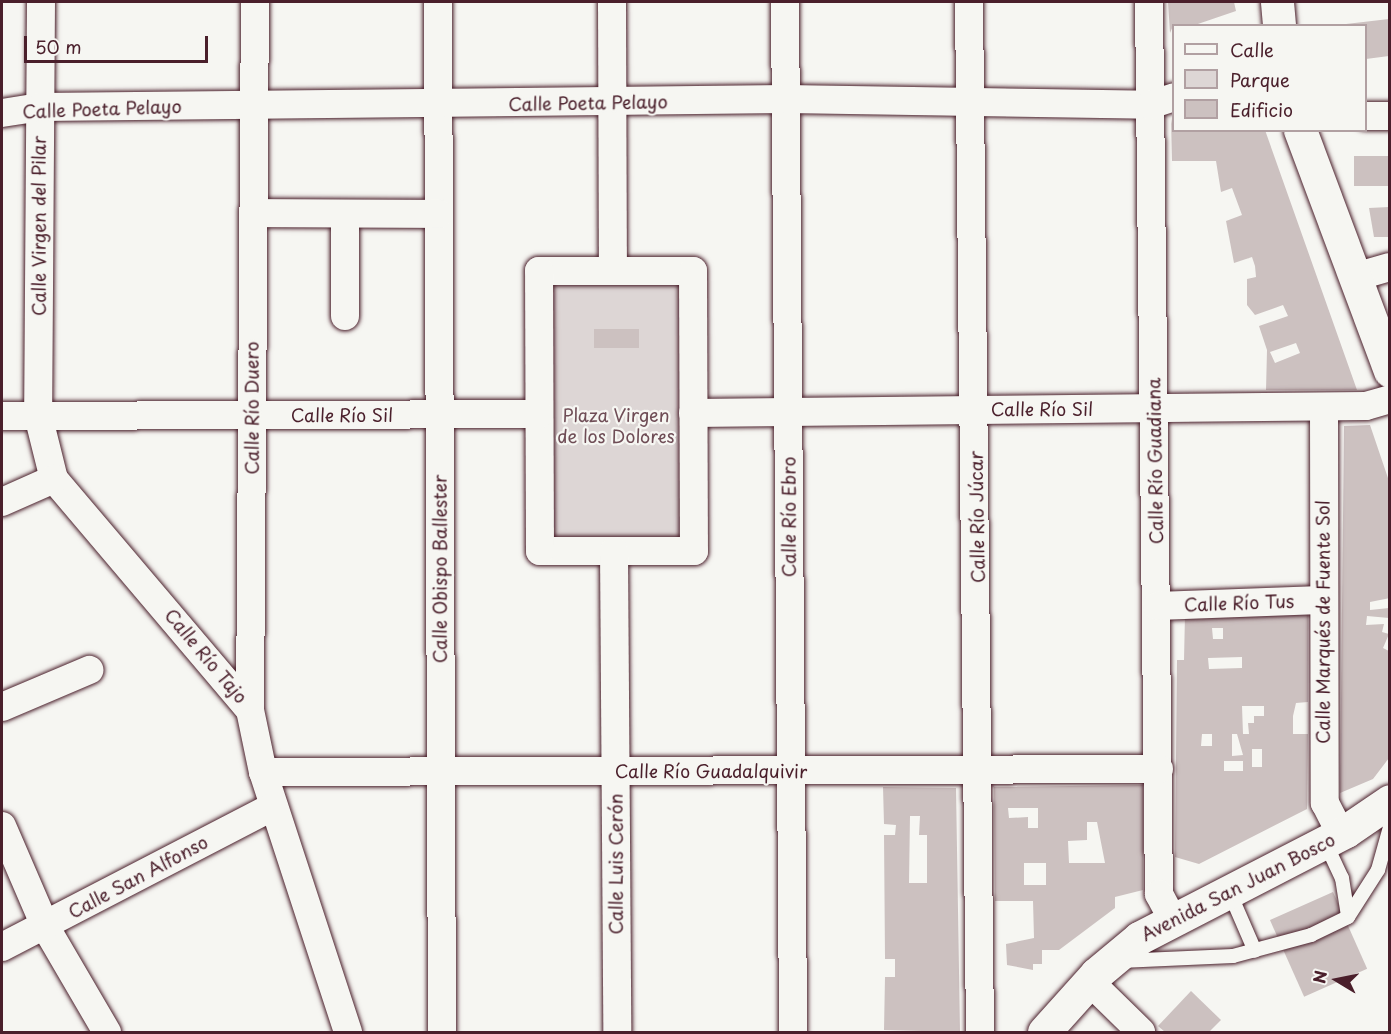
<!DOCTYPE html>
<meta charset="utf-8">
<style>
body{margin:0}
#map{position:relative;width:1391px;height:1034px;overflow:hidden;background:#f6f6f2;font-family:"Playpen Sans",sans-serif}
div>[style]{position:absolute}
.green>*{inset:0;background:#ddd6d5}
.building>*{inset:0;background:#ccc1c0;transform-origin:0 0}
.roads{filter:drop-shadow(0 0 2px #4a1f2b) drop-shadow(0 0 2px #4a1f2b)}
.lane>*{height:14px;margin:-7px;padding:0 7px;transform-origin:7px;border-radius:7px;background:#f6f6f2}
.street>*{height:28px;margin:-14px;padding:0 14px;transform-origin:14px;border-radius:14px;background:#f6f6f2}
.secondary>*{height:33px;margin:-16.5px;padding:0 16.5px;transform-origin:16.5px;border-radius:16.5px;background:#f6f6f2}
.primary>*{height:33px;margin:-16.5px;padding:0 16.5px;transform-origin:16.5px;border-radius:16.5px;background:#f6f6f2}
span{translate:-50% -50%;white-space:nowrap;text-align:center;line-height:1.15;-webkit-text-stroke:4.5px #f6f6f2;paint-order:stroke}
.street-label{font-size:18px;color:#4a1f2b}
.park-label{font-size:18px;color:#6f4d56}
.frame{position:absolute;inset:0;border:3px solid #4a1f2b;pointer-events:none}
.legend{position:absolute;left:1172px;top:24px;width:195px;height:108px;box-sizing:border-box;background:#f6f6f2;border:2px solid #b1a0a2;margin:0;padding:8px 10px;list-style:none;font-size:18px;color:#4a1f2b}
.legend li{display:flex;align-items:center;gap:12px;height:30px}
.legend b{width:30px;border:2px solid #b1a0a2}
.north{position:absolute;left:1307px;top:950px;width:60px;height:60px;-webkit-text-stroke:4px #f6f6f2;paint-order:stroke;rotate:280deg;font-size:16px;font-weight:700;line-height:24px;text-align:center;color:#4a1f2b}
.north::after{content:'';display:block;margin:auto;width:21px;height:27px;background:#4a1f2b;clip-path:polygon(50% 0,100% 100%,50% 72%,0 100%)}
.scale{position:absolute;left:24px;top:36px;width:184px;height:27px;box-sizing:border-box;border:3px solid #4a1f2b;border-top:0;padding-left:8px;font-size:18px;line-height:21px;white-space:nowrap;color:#4a1f2b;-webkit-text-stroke:4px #f6f6f2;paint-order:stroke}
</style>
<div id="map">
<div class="green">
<div style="clip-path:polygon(evenodd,539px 271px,693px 271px,694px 551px,540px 551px,539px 271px,639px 329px,639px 348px,595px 348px,594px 330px,639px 329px)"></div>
</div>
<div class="building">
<div style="clip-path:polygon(1168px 2px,1234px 2px,1236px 11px,1192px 26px,1173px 26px,1170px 33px)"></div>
<div style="clip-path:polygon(1389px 19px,1389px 56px,1366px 59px,1366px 26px,1346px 24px)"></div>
<div style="clip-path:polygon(evenodd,1171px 118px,1173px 130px,1265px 130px,1357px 390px,1266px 390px,1267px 350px,1259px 326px,1288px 316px,1283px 305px,1255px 315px,1247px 305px,1247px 279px,1256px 277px,1255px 266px,1252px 257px,1234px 263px,1226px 221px,1242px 215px,1232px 188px,1221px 192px,1216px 161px,1172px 161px,1171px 118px,1296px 343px,1300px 353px,1275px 363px,1270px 352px,1296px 343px)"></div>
<div style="left:1354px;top:156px;width:35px;height:30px"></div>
<div style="clip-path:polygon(1389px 207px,1389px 237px,1374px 237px,1369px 208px)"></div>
<div style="left:639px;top:329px;width:19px;height:45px;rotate:90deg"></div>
<div style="clip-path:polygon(1370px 425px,1389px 481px,1390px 598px,1370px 602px,1370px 610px,1389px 608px,1389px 618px,1367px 616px,1366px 625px,1384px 624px,1382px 632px,1389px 634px,1383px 648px,1389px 651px,1389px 758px,1373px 779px,1340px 793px,1344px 426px)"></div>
<div style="clip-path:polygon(evenodd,1308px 612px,1308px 702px,1296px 703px,1293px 716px,1293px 734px,1308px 734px,1307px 809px,1199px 864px,1175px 857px,1177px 660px,1184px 660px,1185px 614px,1308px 612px,1212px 628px,1223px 628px,1223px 639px,1213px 639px,1212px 628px,1308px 612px,1242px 657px,1242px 668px,1209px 669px,1208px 658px,1242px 657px,1308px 612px,1242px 706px,1264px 706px,1264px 716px,1254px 716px,1254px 723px,1248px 723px,1249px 734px,1243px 734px,1242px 706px,1308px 612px,1202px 734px,1212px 734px,1212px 746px,1201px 746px,1202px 734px,1308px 612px,1232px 734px,1237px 734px,1243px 755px,1232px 756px,1232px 734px,1308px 612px,1252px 749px,1262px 749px,1262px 767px,1252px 767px,1252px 749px,1308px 612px,1224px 761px,1243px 761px,1243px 771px,1224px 771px,1224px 761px)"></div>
<div style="clip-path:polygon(evenodd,1143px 785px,1143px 890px,1115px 897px,1115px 908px,1059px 950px,1042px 950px,1042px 964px,1033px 964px,1033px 970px,1007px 965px,1006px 944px,1034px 938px,1033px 901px,995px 901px,994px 787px,1143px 785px,1008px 808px,1038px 808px,1038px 828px,1028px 828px,1028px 817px,1009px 818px,1008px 808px,1143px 785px,1087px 822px,1097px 822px,1105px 863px,1069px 863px,1068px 841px,1087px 840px,1087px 822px,1143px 785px,1024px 863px,1046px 863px,1046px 885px,1024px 885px,1024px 863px)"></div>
<div style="clip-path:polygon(evenodd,883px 787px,956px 788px,960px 1032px,884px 1030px,885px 977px,895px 977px,895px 959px,885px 959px,884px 835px,895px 835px,896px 825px,884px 824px,883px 787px,910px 816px,920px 816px,919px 835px,927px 835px,927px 883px,909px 883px,910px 816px)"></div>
<div style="left:1333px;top:892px;width:84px;height:69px;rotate:66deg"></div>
<div style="clip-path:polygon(1191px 991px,1221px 1020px,1209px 1032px,1165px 1032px,1158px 1026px)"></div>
</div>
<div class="roads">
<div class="lane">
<div style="left:1325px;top:842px;width:40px;rotate:65deg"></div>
<div style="left:1342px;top:878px;width:39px;rotate:81deg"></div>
<div style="left:1229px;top:891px;width:65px;rotate:66.6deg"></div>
<div style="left:1120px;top:961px;width:113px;rotate:-2.5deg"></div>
<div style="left:1233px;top:956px;width:81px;rotate:-15.1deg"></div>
<div style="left:1311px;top:935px;width:41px;rotate:-25.9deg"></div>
<div style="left:1348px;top:917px;width:56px;rotate:-57.4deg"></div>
<div style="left:1378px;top:870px;width:45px;rotate:-74.4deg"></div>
</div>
<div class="street">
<div style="left:41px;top:2px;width:413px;rotate:90.4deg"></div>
<div style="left:38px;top:415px;width:66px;rotate:76deg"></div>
<div style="left:54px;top:479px;width:303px;rotate:49.7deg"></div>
<div style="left:250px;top:710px;width:63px;rotate:78.2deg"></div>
<div style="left:263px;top:772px;width:274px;rotate:71.9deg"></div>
<div style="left:438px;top:2px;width:1030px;rotate:89.78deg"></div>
<div style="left:612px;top:2px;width:269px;rotate:89.8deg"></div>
<div style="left:785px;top:2px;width:1030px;rotate:89.55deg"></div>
<div style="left:969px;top:2px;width:1030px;rotate:89.39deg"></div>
<div style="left:1149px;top:2px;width:892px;rotate:89.36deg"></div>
<div style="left:1159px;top:894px;width:27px;rotate:62deg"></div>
<div style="left:2px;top:113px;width:38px;rotate:-9deg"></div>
<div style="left:40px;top:107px;width:746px;rotate:-0.61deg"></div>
<div style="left:786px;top:99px;width:364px;rotate:0.9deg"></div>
<div style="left:1150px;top:105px;width:25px;rotate:-18deg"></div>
<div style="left:1366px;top:116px;width:24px"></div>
<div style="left:253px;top:213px;width:186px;rotate:0.3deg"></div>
<div style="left:539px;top:271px;width:154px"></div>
<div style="left:693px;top:271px;width:280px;rotate:89.8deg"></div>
<div style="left:694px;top:551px;width:154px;rotate:180deg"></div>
<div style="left:540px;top:551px;width:280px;rotate:-90.2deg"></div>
<div style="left:1355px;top:277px;width:36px;rotate:-16deg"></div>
<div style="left:345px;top:316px;width:102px;rotate:-90deg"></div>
<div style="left:1324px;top:407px;width:396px;rotate:89.9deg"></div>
<div style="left:1325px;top:803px;width:35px;rotate:63deg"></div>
<div style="left:693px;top:413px;width:673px;rotate:-0.6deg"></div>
<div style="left:1366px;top:406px;width:25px;rotate:-16deg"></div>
<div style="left:2px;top:416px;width:537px;rotate:-0.21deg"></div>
<div style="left:2px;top:502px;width:57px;rotate:-23.9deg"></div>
<div style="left:614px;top:551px;width:481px;rotate:89.6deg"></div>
<div style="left:1157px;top:606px;width:164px;rotate:-2.1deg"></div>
<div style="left:2px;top:707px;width:95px;rotate:-23deg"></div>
<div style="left:250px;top:710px;width:708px;rotate:-89.6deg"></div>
<div style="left:263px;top:772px;width:896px;rotate:-0.19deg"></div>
<div style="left:2px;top:826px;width:109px;rotate:66.7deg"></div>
<div style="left:45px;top:926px;width:123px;rotate:59.7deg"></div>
<div style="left:2px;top:947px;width:306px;rotate:-27.4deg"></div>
<div style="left:1089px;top:981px;width:73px;rotate:44.4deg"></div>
</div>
<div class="secondary">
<div style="left:1277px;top:2px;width:24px;rotate:85deg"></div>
<div style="left:1300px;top:130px;width:257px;rotate:69.5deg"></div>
</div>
<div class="primary">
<div style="left:1044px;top:1032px;width:78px;rotate:-48.1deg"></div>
<div style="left:1096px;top:974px;width:56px;rotate:-39.9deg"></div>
<div style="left:1139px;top:938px;width:233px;rotate:-27.3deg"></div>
<div style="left:1346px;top:831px;width:53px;rotate:-34.3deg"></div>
</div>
</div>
<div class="street-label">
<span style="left:588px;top:103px;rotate:-1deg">Calle Poeta Pelayo</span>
<span style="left:102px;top:109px;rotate:-2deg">Calle Poeta Pelayo</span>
<span style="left:39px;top:226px;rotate:-90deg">Calle Virgen del Pilar</span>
<span style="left:252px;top:408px;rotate:-90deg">Calle Río Duero</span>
<span style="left:1042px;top:409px">Calle Río Sil</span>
<span style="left:342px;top:415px">Calle Río Sil</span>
<span style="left:1155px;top:461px;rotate:-91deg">Calle Río Guadiana</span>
<span style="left:789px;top:517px;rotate:-90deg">Calle Río Ebro</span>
<span style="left:977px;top:517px;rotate:-91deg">Calle Río Júcar</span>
<span style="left:440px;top:569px;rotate:-90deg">Calle Obispo Ballester</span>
<span style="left:1239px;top:603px;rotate:-2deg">Calle Río Tus</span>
<span style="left:1323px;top:622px;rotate:-90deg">Calle Marqués de Fuente Sol</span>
<span style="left:206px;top:656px;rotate:50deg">Calle Río Tajo</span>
<span style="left:711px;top:771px">Calle Río Guadalquivir</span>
<span style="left:616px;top:864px;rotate:-90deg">Calle Luis Cerón</span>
<span style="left:138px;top:877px;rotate:-28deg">Calle San Alfonso</span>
<span style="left:1238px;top:887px;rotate:-27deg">Avenida San Juan Bosco</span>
</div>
<div class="park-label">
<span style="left:616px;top:426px">Plaza Virgen<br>de los Dolores</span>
</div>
<div class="frame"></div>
<ul class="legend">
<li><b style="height:8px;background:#f6f6f2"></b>Calle</li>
<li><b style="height:16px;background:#ddd6d5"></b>Parque</li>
<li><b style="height:16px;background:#ccc1c0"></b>Edificio</li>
</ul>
<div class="north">N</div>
<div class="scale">50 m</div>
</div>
